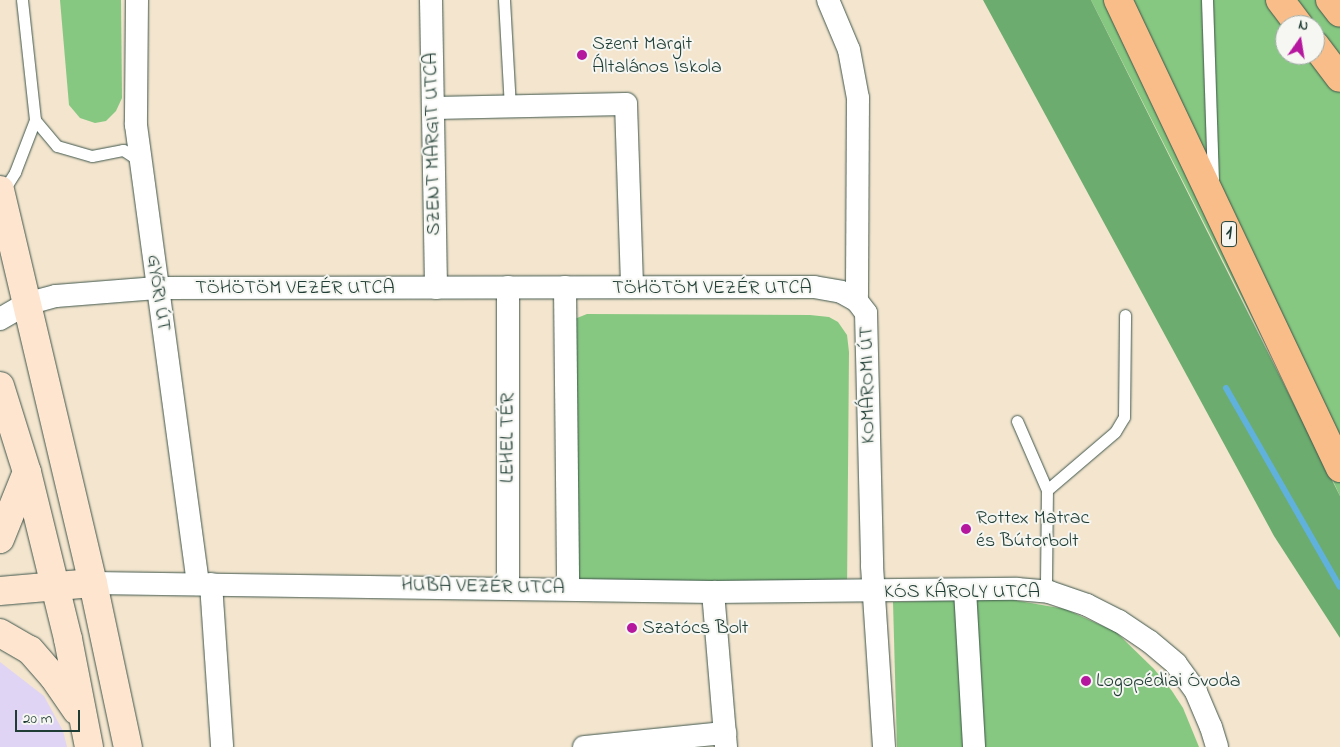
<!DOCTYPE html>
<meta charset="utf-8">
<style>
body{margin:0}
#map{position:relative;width:1340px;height:747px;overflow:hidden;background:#f3e5ce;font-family:"Indie Flower",sans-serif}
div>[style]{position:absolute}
.built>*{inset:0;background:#e0d4f4}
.green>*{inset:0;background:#86c881}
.forest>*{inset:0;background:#6cac6f}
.stream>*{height:6px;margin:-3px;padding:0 3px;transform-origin:3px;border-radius:3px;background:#60b1db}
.roads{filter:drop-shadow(0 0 1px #3f564b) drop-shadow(0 0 1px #3f564b)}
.service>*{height:11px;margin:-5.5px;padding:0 5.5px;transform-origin:5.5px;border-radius:5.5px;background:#fff}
.minor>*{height:22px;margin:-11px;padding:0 11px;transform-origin:11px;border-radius:11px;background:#fff}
.secondary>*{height:28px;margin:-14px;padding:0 14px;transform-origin:14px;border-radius:14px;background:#fde5d0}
.primary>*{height:28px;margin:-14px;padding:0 14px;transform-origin:14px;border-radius:14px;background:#f9bd89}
.motorway>*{height:28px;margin:-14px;padding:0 14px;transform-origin:14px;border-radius:14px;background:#f9bd89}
.dots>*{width:14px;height:14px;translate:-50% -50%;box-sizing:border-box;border:2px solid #f6f6f2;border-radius:50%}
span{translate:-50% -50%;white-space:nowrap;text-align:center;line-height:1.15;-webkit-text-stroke:4px #f6f6f2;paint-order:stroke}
.shield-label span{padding:1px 4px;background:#f6f6f2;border:1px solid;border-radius:4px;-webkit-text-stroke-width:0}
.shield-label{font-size:19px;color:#1f3d34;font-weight:700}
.poi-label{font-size:20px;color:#1f3d34}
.left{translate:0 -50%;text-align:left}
.street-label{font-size:20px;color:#1f3d34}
.north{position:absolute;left:1275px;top:15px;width:50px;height:50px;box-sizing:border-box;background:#f6f6f2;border:1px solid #a0aca6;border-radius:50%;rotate:13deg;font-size:14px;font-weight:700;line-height:20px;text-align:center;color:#1f3d34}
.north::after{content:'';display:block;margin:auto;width:18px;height:22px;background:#b5179e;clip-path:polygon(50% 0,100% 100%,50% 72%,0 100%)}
.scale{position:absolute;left:15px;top:710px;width:65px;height:22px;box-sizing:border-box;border:2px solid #1f3d34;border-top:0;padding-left:6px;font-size:15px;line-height:18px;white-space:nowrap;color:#1f3d34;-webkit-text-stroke:4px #f6f6f2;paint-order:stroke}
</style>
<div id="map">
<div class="built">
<div style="clip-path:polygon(0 662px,44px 696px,63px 731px,67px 747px,0 747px)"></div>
</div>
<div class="green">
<div style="clip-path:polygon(60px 0,121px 0,122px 98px,116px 111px,106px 121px,95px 123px,80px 118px,69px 105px)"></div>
<div style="clip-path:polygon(evenodd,1091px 0,1340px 0,1340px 496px,1315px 442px,1091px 0,1285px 25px,1315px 25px,1315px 55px,1285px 55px,1285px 25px)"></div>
<div style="clip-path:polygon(587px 314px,810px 315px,829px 317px,838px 322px,847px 335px,849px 352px,847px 592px,568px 588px,565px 318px,577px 318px)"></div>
<div style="clip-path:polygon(1008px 599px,1065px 609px,1116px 632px,1154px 669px,1172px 691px,1183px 708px,1199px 747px,897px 747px,893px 602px)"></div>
</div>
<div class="forest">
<div style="clip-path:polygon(983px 0,1091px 0,1340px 496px,1340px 638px,1274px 536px)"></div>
</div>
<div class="stream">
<div style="left:1226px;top:388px;width:229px;rotate:60.2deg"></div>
</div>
<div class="roads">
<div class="service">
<div style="left:22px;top:0;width:121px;rotate:83.8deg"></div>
<div style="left:35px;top:120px;width:34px;rotate:50deg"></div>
<div style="left:57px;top:146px;width:36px;rotate:16deg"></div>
<div style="left:92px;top:156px;width:32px;rotate:-11deg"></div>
<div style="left:123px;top:150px;width:20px;rotate:33deg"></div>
<div style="left:504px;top:0;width:106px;rotate:86.8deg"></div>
<div style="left:1207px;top:0;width:181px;rotate:88.1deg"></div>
<div style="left:2px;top:193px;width:25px;rotate:-58deg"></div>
<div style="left:15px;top:172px;width:56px;rotate:-69deg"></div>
<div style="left:1017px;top:421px;width:75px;rotate:66.5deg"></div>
<div style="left:1046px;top:583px;width:93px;rotate:-89.4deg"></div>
<div style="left:1047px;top:490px;width:89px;rotate:-40.5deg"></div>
<div style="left:1115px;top:432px;width:17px;rotate:-59deg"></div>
<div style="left:1124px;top:417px;width:102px;rotate:-89.4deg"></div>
</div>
<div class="minor">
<div style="left:137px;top:0;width:125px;rotate:90.5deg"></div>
<div style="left:136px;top:125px;width:463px;rotate:82.3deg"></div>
<div style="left:431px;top:0;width:288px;rotate:89deg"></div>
<div style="left:828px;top:0;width:54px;rotate:67.2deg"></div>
<div style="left:849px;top:50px;width:49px;rotate:79.4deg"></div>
<div style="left:858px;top:98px;width:203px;rotate:90.3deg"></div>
<div style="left:434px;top:108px;width:192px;rotate:-1.2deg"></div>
<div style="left:626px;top:104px;width:183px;rotate:88.1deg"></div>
<div style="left:508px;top:287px;width:301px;rotate:90deg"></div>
<div style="left:565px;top:287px;width:301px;rotate:89.4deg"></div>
<div style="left:0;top:319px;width:30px;rotate:-30deg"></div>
<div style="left:26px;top:304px;width:31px;rotate:-15deg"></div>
<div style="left:56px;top:296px;width:101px;rotate:-4.5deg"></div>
<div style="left:157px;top:288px;width:657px;rotate:-0.09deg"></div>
<div style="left:814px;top:287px;width:27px;rotate:10deg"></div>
<div style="left:841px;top:292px;width:18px;rotate:29deg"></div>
<div style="left:857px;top:301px;width:15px;rotate:53deg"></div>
<div style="left:866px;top:313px;width:253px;rotate:88.6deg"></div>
<div style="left:872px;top:566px;width:181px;rotate:86.2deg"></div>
<div style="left:93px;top:583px;width:620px;rotate:0.83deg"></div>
<div style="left:713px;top:592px;width:304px;rotate:-0.6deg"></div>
<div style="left:1017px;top:589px;width:32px;rotate:5deg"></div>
<div style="left:1049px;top:592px;width:40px;rotate:18.9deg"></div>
<div style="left:1087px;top:605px;width:36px;rotate:27deg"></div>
<div style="left:1119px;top:621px;width:36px;rotate:34deg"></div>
<div style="left:1149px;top:641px;width:35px;rotate:40deg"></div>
<div style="left:1176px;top:664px;width:34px;rotate:54deg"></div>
<div style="left:1196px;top:692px;width:38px;rotate:67deg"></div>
<div style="left:1211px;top:727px;width:21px;rotate:73deg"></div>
<div style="left:211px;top:584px;width:163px;rotate:86.1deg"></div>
<div style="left:965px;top:590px;width:157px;rotate:86.7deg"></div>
<div style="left:713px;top:592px;width:156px;rotate:85.2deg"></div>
<div style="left:584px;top:747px;width:142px;rotate:-5.7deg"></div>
</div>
<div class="secondary">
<div style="left:0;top:190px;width:404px;rotate:76.7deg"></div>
<div style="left:93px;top:583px;width:168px;rotate:78deg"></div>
<div style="left:0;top:386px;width:90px;rotate:72.6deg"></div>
<div style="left:27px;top:472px;width:172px;rotate:76.2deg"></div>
<div style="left:68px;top:639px;width:110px;rotate:79deg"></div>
<div style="left:0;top:539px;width:72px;rotate:-68.1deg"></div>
<div style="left:0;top:591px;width:93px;rotate:-4.9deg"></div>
<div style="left:0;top:633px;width:34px;rotate:30deg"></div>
<div style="left:30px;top:650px;width:35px;rotate:49deg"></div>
<div style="left:53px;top:676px;width:42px;rotate:55.6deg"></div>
</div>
<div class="primary">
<div style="left:1118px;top:0;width:518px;rotate:64.62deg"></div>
</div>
<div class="motorway">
<div style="left:1280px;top:0;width:31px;rotate:53deg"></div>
<div style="left:1330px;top:0;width:16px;rotate:52deg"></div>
<div style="left:1315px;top:45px;width:41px;rotate:52.9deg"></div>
</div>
</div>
<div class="dots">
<div style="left:582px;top:55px;background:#b5179e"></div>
<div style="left:966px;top:529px;background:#b5179e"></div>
<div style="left:632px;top:628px;background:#b5179e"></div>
<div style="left:1086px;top:681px;background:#b5179e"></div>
</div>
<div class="shield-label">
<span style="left:1229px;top:234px">1</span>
</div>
<div class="poi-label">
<span class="left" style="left:592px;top:56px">Szent Margit<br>Általános Iskola</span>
<span class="left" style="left:976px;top:530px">Rottex Matrac<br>és Bútorbolt</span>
<span class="left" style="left:642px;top:628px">Szatócs Bolt</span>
<span class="left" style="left:1096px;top:681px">Logopédiai Óvoda</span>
</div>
<div class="street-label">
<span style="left:433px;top:144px;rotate:-91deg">SZENT MARGIT UTCA</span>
<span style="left:295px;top:288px">TÖHÖTÖM VEZÉR UTCA</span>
<span style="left:712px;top:288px">TÖHÖTÖM VEZÉR UTCA</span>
<span style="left:158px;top:293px;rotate:82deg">GYŐRI ÚT</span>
<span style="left:868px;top:385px;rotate:-91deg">KOMÁROMI ÚT</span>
<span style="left:508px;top:438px;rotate:-90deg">LEHEL TÉR</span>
<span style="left:483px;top:587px;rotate:1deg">HUBA VEZÉR UTCA</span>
<span style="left:962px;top:592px">KÓS KÁROLY UTCA</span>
</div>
<div class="north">N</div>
<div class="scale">20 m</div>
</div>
